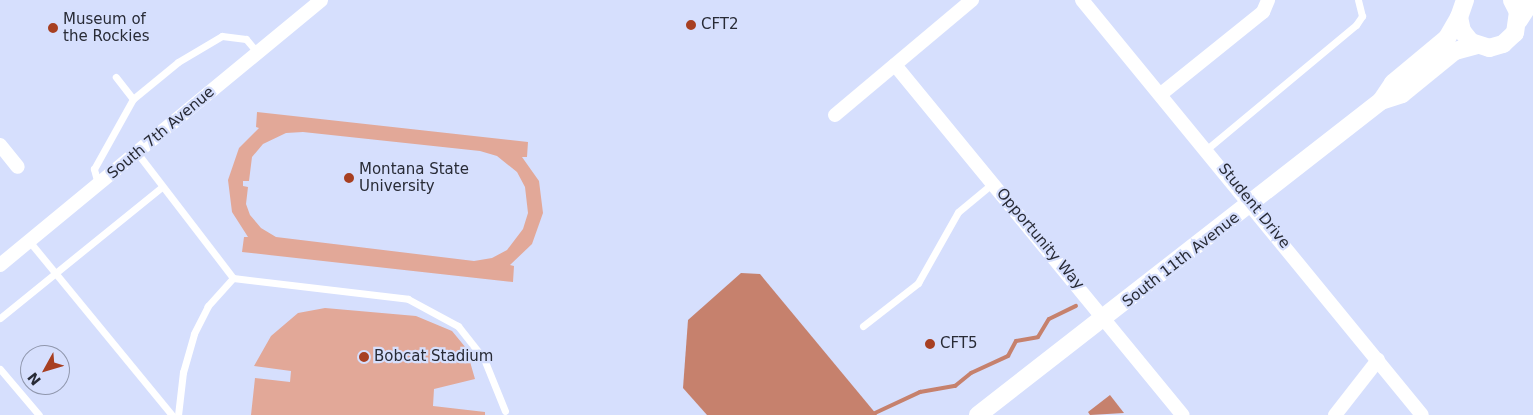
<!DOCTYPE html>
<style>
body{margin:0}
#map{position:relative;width:1533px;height:415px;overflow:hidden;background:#d6dffd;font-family:"DejaVu Sans",sans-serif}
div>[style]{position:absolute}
.green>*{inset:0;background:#e2a898}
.water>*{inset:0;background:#c6816d}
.stream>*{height:4px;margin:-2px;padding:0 2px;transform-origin:2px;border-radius:2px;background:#c6816d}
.service>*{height:7px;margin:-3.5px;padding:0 3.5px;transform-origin:3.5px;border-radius:3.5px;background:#fff}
.minor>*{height:14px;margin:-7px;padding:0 7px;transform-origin:7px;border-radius:7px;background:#fff}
.tertiary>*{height:18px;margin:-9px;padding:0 9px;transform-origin:9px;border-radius:9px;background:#fff}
.dots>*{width:14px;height:14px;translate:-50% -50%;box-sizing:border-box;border:2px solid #d6dffd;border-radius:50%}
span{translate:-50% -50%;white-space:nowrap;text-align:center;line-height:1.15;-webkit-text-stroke:4.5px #d6dffd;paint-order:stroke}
.poi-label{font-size:15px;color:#282b36}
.left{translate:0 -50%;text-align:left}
.street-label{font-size:15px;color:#282b36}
.north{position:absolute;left:20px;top:345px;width:50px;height:50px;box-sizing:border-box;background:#d6dffd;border:1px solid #9097ad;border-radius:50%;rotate:231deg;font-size:14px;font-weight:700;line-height:20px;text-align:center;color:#282b36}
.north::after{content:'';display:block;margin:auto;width:18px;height:22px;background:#a73f21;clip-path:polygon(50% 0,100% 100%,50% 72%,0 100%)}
</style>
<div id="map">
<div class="green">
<div style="clip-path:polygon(evenodd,257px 112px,528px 142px,527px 157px,522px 157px,539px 181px,543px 213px,532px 244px,510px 265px,514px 266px,513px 282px,242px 252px,244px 237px,248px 237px,232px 212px,228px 180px,239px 148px,259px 128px,256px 127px,257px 112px,303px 132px,480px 151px,497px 156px,517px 172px,525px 187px,528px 213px,523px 229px,507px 250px,492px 258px,474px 261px,276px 237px,261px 228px,250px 215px,246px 204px,248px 187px,243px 186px,243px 181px,249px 181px,252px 157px,263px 144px,286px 133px,303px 132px)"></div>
<div style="clip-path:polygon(325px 308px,416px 316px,452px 331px,466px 348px,475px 379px,434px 389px,433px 406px,485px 412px,485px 415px,251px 415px,255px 378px,290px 382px,291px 371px,254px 366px,271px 336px,298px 313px)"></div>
</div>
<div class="water">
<div style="clip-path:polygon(741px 273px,760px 274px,877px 415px,707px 415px,683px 388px,688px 320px)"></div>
<div style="clip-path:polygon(1110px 395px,1124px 413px,1090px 415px,1088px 412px)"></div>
</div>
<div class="stream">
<div style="left:875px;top:413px;width:50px;rotate:-25deg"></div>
<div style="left:920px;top:392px;width:36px;rotate:-10deg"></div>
<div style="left:955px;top:386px;width:21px;rotate:-39deg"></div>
<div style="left:971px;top:373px;width:41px;rotate:-24.7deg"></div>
<div style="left:1008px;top:356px;width:17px;rotate:-62deg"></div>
<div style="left:1016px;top:341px;width:22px;rotate:-10deg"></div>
<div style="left:1038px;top:337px;width:21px;rotate:-59deg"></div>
<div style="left:1049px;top:319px;width:30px;rotate:-26deg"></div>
</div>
<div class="service">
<div style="left:133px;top:99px;width:58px;rotate:-39.4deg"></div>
<div style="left:178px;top:62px;width:51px;rotate:-30.6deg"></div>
<div style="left:222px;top:36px;width:24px;rotate:7deg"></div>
<div style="left:246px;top:39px;width:17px;rotate:50deg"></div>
<div style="left:1207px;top:149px;width:194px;rotate:-39.8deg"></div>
<div style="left:1356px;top:25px;width:11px;rotate:-56deg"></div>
<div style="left:1362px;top:16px;width:16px;rotate:-104deg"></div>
<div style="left:138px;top:154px;width:156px;rotate:52.5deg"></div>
<div style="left:233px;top:278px;width:38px;rotate:132deg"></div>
<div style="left:208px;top:306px;width:31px;rotate:117deg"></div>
<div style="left:194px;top:334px;width:40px;rotate:106deg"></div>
<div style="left:183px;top:372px;width:43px;rotate:96.6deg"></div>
<div style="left:98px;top:184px;width:16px;rotate:-105deg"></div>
<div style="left:94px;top:169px;width:80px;rotate:-60.9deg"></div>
<div style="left:133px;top:99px;width:28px;rotate:-128deg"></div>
<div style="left:29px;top:241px;width:225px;rotate:50.6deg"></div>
<div style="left:233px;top:278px;width:176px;rotate:6.8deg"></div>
<div style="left:408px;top:299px;width:57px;rotate:28.4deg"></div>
<div style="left:458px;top:326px;width:42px;rotate:51.8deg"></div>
<div style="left:484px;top:359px;width:56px;rotate:68deg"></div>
<div style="left:0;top:318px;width:208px;rotate:-39deg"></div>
<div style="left:863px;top:326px;width:70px;rotate:-38deg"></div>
<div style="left:918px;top:283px;width:81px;rotate:-60.6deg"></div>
<div style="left:958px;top:212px;width:45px;rotate:-39.6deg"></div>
<div style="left:0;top:369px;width:60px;rotate:49.7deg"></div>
</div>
<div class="minor">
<div style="left:1082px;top:0;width:536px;rotate:50.67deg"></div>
<div style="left:895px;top:65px;width:453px;rotate:50.6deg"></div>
<div style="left:1161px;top:94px;width:131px;rotate:-38.8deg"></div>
<div style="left:1263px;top:12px;width:13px;rotate:-67deg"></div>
<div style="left:835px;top:115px;width:179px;rotate:-40deg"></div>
<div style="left:0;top:145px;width:28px;rotate:51deg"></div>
<div style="left:0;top:265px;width:416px;rotate:-39.5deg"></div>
<div style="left:1335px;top:415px;width:70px;rotate:-52deg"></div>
</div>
<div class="tertiary">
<div style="left:1465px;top:0;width:18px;rotate:109deg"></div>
<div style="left:1459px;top:17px;width:14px;rotate:78deg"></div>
<div style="left:1462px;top:31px;width:14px;rotate:51deg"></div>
<div style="left:1471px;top:42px;width:19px;rotate:18deg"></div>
<div style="left:1489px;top:48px;width:15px;rotate:-16deg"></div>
<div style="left:1503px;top:44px;width:16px;rotate:-43deg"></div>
<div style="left:1515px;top:33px;width:21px;rotate:-82deg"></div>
<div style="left:1518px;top:12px;width:13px;rotate:-117deg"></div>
<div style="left:1519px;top:20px;width:24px;rotate:-57deg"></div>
<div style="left:1381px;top:101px;width:22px;rotate:-18deg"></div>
<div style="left:1402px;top:94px;width:68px;rotate:-39.1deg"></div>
<div style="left:1455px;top:51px;width:23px;rotate:-15deg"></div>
<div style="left:978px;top:415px;width:511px;rotate:-37.92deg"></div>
<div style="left:1381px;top:101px;width:22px;rotate:-56deg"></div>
<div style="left:1393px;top:83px;width:70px;rotate:-39.8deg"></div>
<div style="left:1447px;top:38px;width:24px;rotate:-60deg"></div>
</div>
<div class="dots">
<div style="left:691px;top:25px;background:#a73f21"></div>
<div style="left:53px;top:28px;background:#a73f21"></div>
<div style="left:349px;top:178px;background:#a73f21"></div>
<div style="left:930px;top:344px;background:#a73f21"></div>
<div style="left:364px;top:357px;background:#a73f21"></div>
</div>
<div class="poi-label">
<span class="left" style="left:63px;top:28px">Museum of<br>the Rockies</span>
<span class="left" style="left:701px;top:25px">CFT2</span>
<span class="left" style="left:359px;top:178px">Montana State<br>University</span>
<span class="left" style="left:940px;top:344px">CFT5</span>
<span class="left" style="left:374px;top:357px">Bobcat Stadium</span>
</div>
<div class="street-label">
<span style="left:161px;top:133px;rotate:-40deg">South 7th Avenue</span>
<span style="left:1254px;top:206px;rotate:51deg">Student Drive</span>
<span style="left:1040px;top:239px;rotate:50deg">Opportunity Way</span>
<span style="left:1181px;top:260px;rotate:-38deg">South 11th Avenue</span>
</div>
<div class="north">N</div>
</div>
